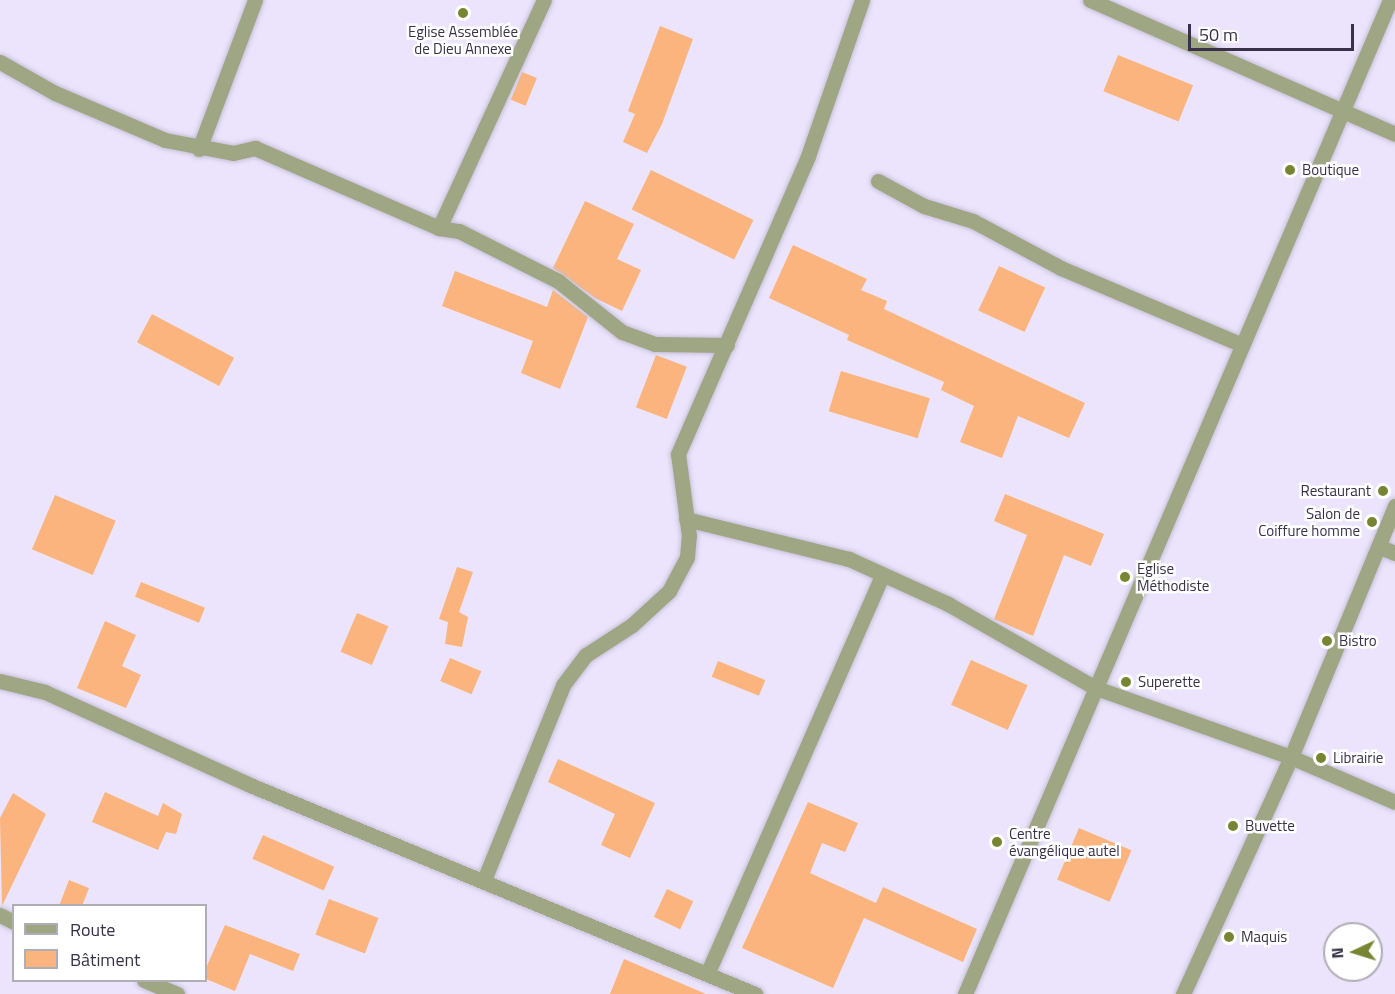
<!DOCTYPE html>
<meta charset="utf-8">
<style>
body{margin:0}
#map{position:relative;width:1395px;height:994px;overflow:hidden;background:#ebe4fc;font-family:"Titillium Web",sans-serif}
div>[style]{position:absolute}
.building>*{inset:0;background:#fbb47d;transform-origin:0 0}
.roads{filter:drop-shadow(0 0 2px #c7c0d8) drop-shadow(0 0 2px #c7c0d8)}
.street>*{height:15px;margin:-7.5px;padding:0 7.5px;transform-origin:7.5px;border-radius:7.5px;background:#9ea683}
.dots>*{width:16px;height:16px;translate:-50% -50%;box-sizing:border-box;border:3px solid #fff;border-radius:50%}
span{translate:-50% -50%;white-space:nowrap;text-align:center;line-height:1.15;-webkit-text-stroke:5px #fff;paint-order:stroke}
.poi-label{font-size:15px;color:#383148}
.left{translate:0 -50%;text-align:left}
.right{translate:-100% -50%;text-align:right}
.legend{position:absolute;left:12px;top:904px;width:195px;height:78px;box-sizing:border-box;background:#fff;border:2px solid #afadb6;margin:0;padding:8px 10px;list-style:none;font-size:18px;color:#383148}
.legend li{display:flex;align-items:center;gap:12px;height:30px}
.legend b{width:30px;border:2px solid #afadb6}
.north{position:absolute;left:1323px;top:922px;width:60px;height:60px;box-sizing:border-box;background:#fff;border:2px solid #afadb6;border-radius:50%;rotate:266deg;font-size:16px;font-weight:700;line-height:24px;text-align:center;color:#383148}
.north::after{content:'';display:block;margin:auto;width:21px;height:27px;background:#778533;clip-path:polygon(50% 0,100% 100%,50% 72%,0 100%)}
.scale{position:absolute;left:1188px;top:24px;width:166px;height:27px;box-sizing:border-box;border:3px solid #383148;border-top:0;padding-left:8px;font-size:18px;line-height:21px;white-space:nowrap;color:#383148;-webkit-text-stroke:4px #fff;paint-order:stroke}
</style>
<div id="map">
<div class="building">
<div style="clip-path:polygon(660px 26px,693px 39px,662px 124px,647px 153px,623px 142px,635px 114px,628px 111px)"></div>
<div style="left:1118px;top:55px;width:81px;height:39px;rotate:22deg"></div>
<div style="left:522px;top:72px;width:16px;height:30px;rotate:22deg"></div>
<div style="left:651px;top:170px;width:114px;height:44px;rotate:26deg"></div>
<div style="clip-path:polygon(585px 201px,634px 224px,617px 259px,641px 270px,622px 311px,595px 298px,553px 268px)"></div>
<div style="clip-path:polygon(793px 245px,867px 279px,861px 290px,887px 301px,884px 309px,1085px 403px,1069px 438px,1018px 416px,1002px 458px,960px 442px,974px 406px,941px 390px,944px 382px,847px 340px,849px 335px,769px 298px)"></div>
<div style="left:999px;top:266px;width:51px;height:49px;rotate:25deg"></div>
<div style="clip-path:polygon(455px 271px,547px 307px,553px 290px,588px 317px,560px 389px,521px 373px,533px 341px,442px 306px)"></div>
<div style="left:152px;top:314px;width:93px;height:32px;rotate:28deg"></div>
<div style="left:656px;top:355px;width:33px;height:56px;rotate:21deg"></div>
<div style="left:841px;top:371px;width:93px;height:42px;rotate:17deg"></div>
<div style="clip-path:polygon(1005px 494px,1104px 534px,1091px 566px,1064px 555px,1033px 636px,994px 619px,1027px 535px,994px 521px)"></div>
<div style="left:55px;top:495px;width:66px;height:59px;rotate:23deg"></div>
<div style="clip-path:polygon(457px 567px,473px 572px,459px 612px,468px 617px,462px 647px,445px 644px,448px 622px,439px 619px)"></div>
<div style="left:141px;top:582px;width:69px;height:16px;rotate:22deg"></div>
<div style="left:357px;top:613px;width:34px;height:42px;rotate:23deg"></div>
<div style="clip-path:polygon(105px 621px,136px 635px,122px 666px,141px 675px,126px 708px,77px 688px)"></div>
<div style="left:450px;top:658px;width:34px;height:25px;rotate:23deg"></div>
<div style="left:971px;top:660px;width:62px;height:49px;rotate:24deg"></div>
<div style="left:718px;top:661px;width:51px;height:17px;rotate:22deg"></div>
<div style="clip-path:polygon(558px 759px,655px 803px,630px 858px,601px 845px,615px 814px,548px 782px)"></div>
<div style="clip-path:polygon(105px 792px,158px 816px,163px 803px,182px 814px,176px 834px,166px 832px,158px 850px,92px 822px)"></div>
<div style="clip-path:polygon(13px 793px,46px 814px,2px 906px,0 818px)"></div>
<div style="clip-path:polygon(808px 802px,858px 823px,845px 852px,822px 843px,810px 873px,876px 903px,883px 887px,977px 929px,963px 962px,864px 918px,833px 988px,742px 948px)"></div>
<div style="left:1079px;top:828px;width:57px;height:56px;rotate:23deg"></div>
<div style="left:263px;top:835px;width:78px;height:26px;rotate:24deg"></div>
<div style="clip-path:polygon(69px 880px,89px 888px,82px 906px,59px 906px)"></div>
<div style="left:667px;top:889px;width:29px;height:31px;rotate:25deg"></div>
<div style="left:329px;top:899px;width:53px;height:38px;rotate:21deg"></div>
<div style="clip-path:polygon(225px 925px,300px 954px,293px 971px,250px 954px,235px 991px,206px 979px,206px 968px)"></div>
<div style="clip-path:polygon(624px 959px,706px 994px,610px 994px)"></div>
</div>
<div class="roads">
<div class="street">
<div style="left:1090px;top:0;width:333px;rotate:23.7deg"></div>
<div style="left:0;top:62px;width:63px;rotate:29.4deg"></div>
<div style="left:55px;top:93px;width:120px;rotate:23.1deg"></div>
<div style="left:165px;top:140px;width:69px;rotate:10.8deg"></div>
<div style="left:233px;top:153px;width:23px;rotate:-13deg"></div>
<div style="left:255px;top:148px;width:201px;rotate:23.5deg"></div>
<div style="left:439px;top:228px;width:20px;rotate:9deg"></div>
<div style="left:459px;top:231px;width:111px;rotate:26.8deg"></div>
<div style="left:558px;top:281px;width:82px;rotate:38.6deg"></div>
<div style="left:622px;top:332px;width:35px;rotate:20deg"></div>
<div style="left:655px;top:344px;width:72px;rotate:0.8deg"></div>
<div style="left:199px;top:149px;width:159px;rotate:-69.4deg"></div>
<div style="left:878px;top:181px;width:52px;rotate:28.5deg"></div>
<div style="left:924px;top:206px;width:51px;rotate:17deg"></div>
<div style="left:973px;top:221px;width:100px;rotate:28.1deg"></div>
<div style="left:1061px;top:268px;width:197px;rotate:23deg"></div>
<div style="left:439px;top:228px;width:251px;rotate:-65.3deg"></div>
<div style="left:686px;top:519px;width:168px;rotate:13.8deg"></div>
<div style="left:849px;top:559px;width:109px;rotate:24.4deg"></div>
<div style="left:948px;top:604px;width:170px;rotate:29.6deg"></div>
<div style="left:1096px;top:688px;width:207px;rotate:19.5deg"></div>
<div style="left:1291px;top:757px;width:113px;rotate:23.4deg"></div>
<div style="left:1380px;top:547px;width:16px;rotate:22deg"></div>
<div style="left:0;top:681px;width:46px;rotate:13.7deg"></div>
<div style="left:45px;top:692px;width:225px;rotate:24.4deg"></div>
<div style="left:250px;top:785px;width:547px;rotate:22.48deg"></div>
<div style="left:484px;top:880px;width:210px;rotate:-67.9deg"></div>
<div style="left:563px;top:685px;width:38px;rotate:-53deg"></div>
<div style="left:586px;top:655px;width:55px;rotate:-33.1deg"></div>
<div style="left:632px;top:625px;width:50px;rotate:-42.6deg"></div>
<div style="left:669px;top:591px;width:38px;rotate:-62deg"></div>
<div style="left:687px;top:557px;width:21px;rotate:-85deg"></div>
<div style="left:689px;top:536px;width:83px;rotate:-97.6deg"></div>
<div style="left:678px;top:454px;width:325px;rotate:-66.4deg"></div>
<div style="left:808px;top:156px;width:165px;rotate:-70.9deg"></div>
<div style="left:0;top:915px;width:16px;rotate:27deg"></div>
<div style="left:708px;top:972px;width:433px;rotate:-66.3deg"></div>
<div style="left:144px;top:980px;width:36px;rotate:23deg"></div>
<div style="left:965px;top:994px;width:1081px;rotate:-66.85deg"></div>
<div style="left:1183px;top:994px;width:260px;rotate:-65.5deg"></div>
<div style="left:1291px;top:757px;width:272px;rotate:-67.5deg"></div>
</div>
</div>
<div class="dots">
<div style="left:463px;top:13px;background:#778533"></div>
<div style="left:1290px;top:170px;background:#778533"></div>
<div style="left:1383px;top:491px;background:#778533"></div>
<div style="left:1372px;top:522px;background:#778533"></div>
<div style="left:1125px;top:577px;background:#778533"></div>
<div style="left:1327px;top:641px;background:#778533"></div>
<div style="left:1126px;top:682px;background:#778533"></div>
<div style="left:1321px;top:758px;background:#778533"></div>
<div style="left:1233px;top:826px;background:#778533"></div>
<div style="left:997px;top:842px;background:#778533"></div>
<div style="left:1229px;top:937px;background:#778533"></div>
</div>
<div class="poi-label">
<span style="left:463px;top:40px">Eglise Assemblée<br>de Dieu Annexe</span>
<span class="left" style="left:1302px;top:170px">Boutique</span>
<span class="right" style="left:1371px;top:491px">Restaurant</span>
<span class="right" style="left:1360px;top:522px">Salon de<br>Coiffure homme</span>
<span class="left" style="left:1137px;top:577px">Eglise<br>Méthodiste</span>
<span class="left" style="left:1339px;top:641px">Bistro</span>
<span class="left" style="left:1138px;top:682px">Superette</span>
<span class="left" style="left:1333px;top:758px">Librairie</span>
<span class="left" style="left:1245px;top:826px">Buvette</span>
<span class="left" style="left:1009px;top:842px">Centre<br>évangélique autel</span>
<span class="left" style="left:1241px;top:937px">Maquis</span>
</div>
<ul class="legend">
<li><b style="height:8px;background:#9ea683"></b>Route</li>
<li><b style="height:16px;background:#fbb47d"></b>Bâtiment</li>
</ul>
<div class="north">N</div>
<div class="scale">50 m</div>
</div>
